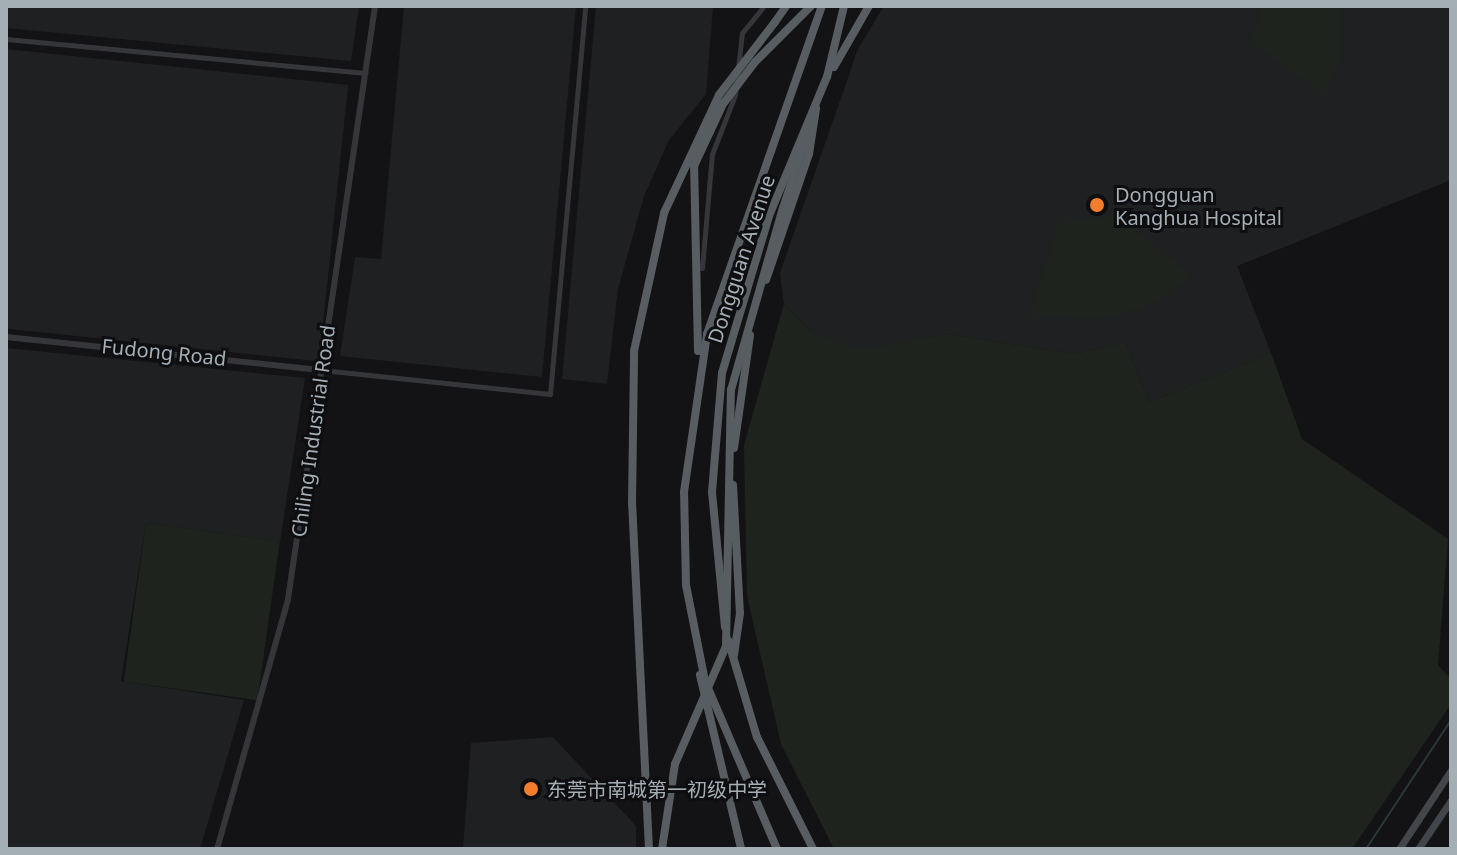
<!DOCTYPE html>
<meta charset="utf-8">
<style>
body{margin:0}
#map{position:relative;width:1457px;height:855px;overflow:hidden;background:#131315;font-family:"Noto Sans","Noto Sans SC",sans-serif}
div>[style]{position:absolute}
.built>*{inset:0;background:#1f2022;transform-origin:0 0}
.green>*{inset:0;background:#1e241d;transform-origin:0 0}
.stream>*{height:2px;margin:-1px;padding:0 1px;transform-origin:1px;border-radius:1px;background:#2b383a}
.minor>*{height:5px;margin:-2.5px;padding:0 2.5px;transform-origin:2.5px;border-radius:2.5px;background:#34363a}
.tertiary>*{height:6px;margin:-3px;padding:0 3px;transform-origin:3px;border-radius:3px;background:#34363a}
.secondary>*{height:7px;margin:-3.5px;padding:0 3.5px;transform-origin:3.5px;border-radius:3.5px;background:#42464a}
.trunk>*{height:8px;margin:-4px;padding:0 4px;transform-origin:4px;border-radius:4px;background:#585d62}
.trunk-bridge>*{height:8px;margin:-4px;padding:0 4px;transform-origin:4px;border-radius:4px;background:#585d62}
.dots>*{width:22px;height:22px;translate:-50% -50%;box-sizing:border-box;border:4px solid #0e0e10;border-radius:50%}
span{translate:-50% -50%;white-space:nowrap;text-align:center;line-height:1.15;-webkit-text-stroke:6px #0e0e10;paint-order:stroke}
.poi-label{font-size:20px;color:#a4aeb5}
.left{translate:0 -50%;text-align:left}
.street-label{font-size:20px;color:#a4aeb5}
.frame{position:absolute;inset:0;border:8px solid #a4aeb5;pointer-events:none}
</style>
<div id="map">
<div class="built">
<div style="clip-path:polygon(6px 6px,359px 6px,351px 61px,6px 28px)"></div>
<div style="clip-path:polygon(404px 6px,576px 6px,542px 377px,340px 356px,355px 257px,381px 259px)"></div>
<div style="clip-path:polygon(596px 6px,713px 6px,706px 94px,669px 140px,644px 196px,618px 289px,607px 384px,562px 379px)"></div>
<div style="clip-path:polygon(884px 6px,1451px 6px,1451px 180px,1237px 266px,1271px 353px,1149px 402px,1125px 342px,1075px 354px,947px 334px,863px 351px,814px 334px,784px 304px,780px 273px,858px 49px)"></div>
<div style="left:6px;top:49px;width:344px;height:278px;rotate:6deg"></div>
<div style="clip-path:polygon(6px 348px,305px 378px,280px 542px,146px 523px,121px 681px,244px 700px,200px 849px,6px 849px)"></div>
<div style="clip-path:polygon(553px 737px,636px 826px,636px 849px,463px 849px,471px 743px)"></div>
</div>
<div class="green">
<div style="clip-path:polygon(1262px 6px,1340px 6px,1340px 58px,1324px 94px,1251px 42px)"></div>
<div style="clip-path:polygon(1116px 215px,1193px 277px,1144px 307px,1106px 318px,1029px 314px,1059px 223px)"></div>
<div style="clip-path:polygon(784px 304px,814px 334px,863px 350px,947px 334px,1075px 354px,1125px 342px,1149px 402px,1271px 353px,1302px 439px,1448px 539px,1438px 665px,1451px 679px,1451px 704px,1352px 849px,834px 849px,781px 744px,747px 596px,744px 445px)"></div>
<div style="left:146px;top:523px;width:135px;height:160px;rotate:8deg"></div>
</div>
<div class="stream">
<div style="left:1366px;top:849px;width:154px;rotate:-56.6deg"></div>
</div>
<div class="minor">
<div style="left:6px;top:39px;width:361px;rotate:5.4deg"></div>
<div style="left:702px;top:268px;width:114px;rotate:-85deg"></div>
<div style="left:712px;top:154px;width:63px;rotate:-68.7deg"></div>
<div style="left:735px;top:95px;width:62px;rotate:-83.6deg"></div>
<div style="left:742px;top:33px;width:35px;rotate:-51deg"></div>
<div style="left:322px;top:370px;width:229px;rotate:6deg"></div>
<div style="left:550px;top:394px;width:390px;rotate:-84.8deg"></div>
</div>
<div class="tertiary">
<div style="left:6px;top:337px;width:318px;rotate:6deg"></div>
<div style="left:217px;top:849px;width:260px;rotate:-74.1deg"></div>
<div style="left:288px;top:599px;width:599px;rotate:-81.65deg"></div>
</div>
<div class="secondary">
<div style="left:1399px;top:849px;width:95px;rotate:-56.6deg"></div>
<div style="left:1418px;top:849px;width:59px;rotate:-56deg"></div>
</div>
<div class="trunk">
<div style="left:775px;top:22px;width:19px;rotate:-55deg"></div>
<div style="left:755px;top:62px;width:79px;rotate:-45deg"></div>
<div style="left:834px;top:67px;width:70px;rotate:-60.2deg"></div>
<div style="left:783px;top:208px;width:80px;rotate:-71.8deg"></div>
<div style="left:766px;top:280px;width:133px;rotate:-71.2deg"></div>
<div style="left:809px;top:154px;width:46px;rotate:-81.2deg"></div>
<div style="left:698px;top:351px;width:185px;rotate:-91.2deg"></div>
<div style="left:694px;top:166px;width:68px;rotate:-64.9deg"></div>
<div style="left:734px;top:448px;width:114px;rotate:-81.9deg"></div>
<div style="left:733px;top:485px;width:128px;rotate:86.9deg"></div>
<div style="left:740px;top:613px;width:42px;rotate:98.1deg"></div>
<div style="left:725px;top:627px;width:136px;rotate:-95.5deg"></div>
<div style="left:712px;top:492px;width:119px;rotate:-85.2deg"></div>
<div style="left:722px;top:373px;width:164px;rotate:-73.3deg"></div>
<div style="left:769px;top:216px;width:151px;rotate:-67.4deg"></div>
<div style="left:827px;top:77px;width:73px;rotate:-76.5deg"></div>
<div style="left:728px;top:640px;width:101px;rotate:73.4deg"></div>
<div style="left:757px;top:737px;width:125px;rotate:63.4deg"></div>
<div style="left:700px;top:675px;width:179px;rotate:76.7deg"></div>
<div style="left:649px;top:849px;width:346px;rotate:-92.8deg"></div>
<div style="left:632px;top:503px;width:152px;rotate:-89.2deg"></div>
<div style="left:634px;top:351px;width:141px;rotate:-77.7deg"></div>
<div style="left:664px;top:213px;width:130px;rotate:-65deg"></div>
<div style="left:777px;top:849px;width:183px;rotate:-113.2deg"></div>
<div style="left:705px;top:681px;width:98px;rotate:-101.2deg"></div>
<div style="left:686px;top:585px;width:93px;rotate:-91.2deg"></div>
<div style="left:684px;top:492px;width:160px;rotate:-81.7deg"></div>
<div style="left:707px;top:334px;width:348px;rotate:-70.7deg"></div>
</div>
<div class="trunk-bridge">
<div style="left:719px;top:95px;width:92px;rotate:-52.5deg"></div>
<div style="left:723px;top:104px;width:53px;rotate:-52.7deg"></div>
<div style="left:662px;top:849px;width:86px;rotate:-81.3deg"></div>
<div style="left:675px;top:764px;width:129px;rotate:-66.6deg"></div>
<div style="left:726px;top:646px;width:256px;rotate:-88.9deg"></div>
<div style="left:731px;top:390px;width:189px;rotate:-74.1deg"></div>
</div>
<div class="dots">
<div style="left:1097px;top:205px;background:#f37d2d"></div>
<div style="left:531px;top:789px;background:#f37d2d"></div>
</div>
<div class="poi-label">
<span class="left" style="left:1115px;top:206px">Dongguan<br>Kanghua Hospital</span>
<span class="left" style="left:547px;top:789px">东莞市南城第一初级中学</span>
</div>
<div class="street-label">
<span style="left:741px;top:259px;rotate:-72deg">Dongguan Avenue</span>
<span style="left:164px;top:352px;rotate:6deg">Fudong Road</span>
<span style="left:313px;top:431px;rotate:-82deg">Chiling Industrial Road</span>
</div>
<div class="frame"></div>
</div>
